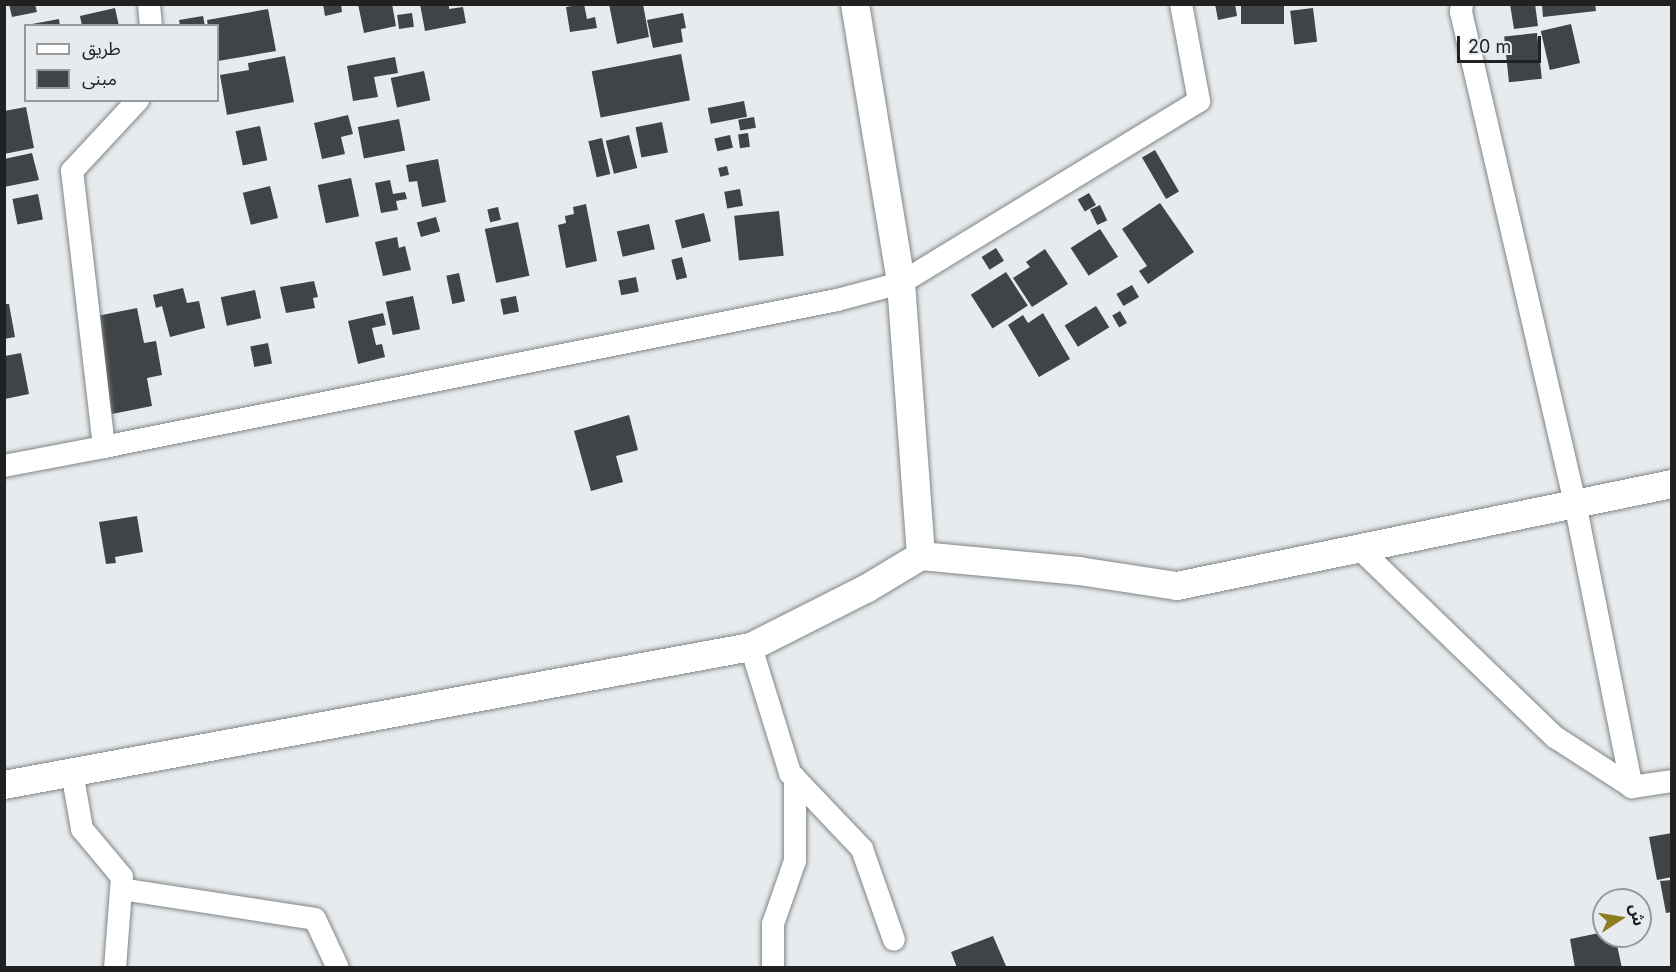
<!DOCTYPE html>
<meta charset="utf-8">
<style>
body{margin:0}
#map{position:relative;width:1676px;height:972px;overflow:hidden;background:#e7ebed;font-family:Inter,"Noto Sans Arabic",sans-serif}
div>[style]{position:absolute}
.building>*{inset:0;background:#414446;transform-origin:0 0}
.roads{filter:drop-shadow(0 0 2px #818587) drop-shadow(0 0 2px #818587)}
.minor>*{height:22px;margin:-11px;padding:0 11px;transform-origin:11px;border-radius:11px;background:#fff}
.tertiary>*{height:28px;margin:-14px;padding:0 14px;transform-origin:14px;border-radius:14px;background:#fff}
span{translate:-50% -50%;white-space:nowrap;text-align:center;line-height:1.15;-webkit-text-stroke:6px #e7ebed;paint-order:stroke}
.frame{position:absolute;inset:0;border:6px solid #202122;pointer-events:none}
.legend{position:absolute;left:24px;top:24px;width:195px;height:78px;box-sizing:border-box;background:#e7ebed;border:2px solid #979a9c;margin:0;padding:8px 10px;list-style:none;font-size:18px;color:#202122}
.legend li{display:flex;align-items:center;gap:12px;height:30px}
.legend b{width:30px;border:2px solid #979a9c}
.north{position:absolute;left:1592px;top:888px;width:60px;height:60px;box-sizing:border-box;background:#e7ebed;border:2px solid #979a9c;border-radius:50%;rotate:78deg;font-size:16px;font-weight:700;line-height:24px;text-align:center;color:#202122}
.north::after{content:'';display:block;margin:auto;width:21px;height:27px;background:#8d7c22;clip-path:polygon(50% 0,100% 100%,50% 72%,0 100%)}
.scale{position:absolute;left:1457px;top:36px;width:84px;height:27px;box-sizing:border-box;border:3px solid #202122;border-top:0;padding-left:8px;font-size:18px;line-height:21px;white-space:nowrap;color:#202122;-webkit-text-stroke:4px #e7ebed;paint-order:stroke}
</style>
<div id="map">
<div class="building">
<div style="clip-path:polygon(9px 4px,35px 4px,37px 12px,12px 17px)"></div>
<div style="clip-path:polygon(323px 4px,341px 4px,342px 12px,325px 16px)"></div>
<div style="clip-path:polygon(358px 4px,392px 4px,396px 26px,364px 33px)"></div>
<div style="clip-path:polygon(420px 4px,449px 4px,449px 9px,463px 7px,466px 23px,425px 31px)"></div>
<div style="clip-path:polygon(584px 4px,587px 19px,595px 17px,597px 28px,570px 32px,566px 7px)"></div>
<div style="clip-path:polygon(609px 4px,643px 4px,649px 37px,617px 44px)"></div>
<div style="clip-path:polygon(1215px 4px,1235px 4px,1237px 16px,1218px 20px)"></div>
<div style="left:1241px;top:4px;width:43px;height:20px"></div>
<div style="clip-path:polygon(1510px 4px,1535px 4px,1538px 26px,1514px 29px)"></div>
<div style="clip-path:polygon(1542px 4px,1595px 4px,1596px 11px,1543px 17px)"></div>
<div style="clip-path:polygon(115px 8px,119px 26px,82px 26px,80px 16px)"></div>
<div style="left:1313px;top:8px;width:34px;height:23px;rotate:83deg"></div>
<div style="clip-path:polygon(268px 9px,276px 51px,218px 61px,218px 26px,208px 26px,207px 20px)"></div>
<div style="left:412px;top:13px;width:14px;height:15px;rotate:82deg"></div>
<div style="clip-path:polygon(683px 13px,686px 28px,681px 29px,683px 42px,653px 48px,647px 20px)"></div>
<div style="clip-path:polygon(203px 16px,205px 26px,180px 26px,179px 20px)"></div>
<div style="clip-path:polygon(59px 19px,60px 26px,32px 26px,32px 24px)"></div>
<div style="left:1571px;top:24px;width:40px;height:31px;rotate:77deg"></div>
<div style="left:1537px;top:33px;width:46px;height:33px;rotate:84deg"></div>
<div style="left:681px;top:54px;width:47px;height:91px;rotate:79deg"></div>
<div style="clip-path:polygon(285px 56px,294px 102px,227px 115px,220px 75px,249px 70px,248px 63px)"></div>
<div style="clip-path:polygon(395px 57px,398px 73px,374px 77px,378px 97px,353px 101px,347px 66px)"></div>
<div style="left:424px;top:71px;width:30px;height:34px;rotate:78deg"></div>
<div style="left:744px;top:101px;width:16px;height:37px;rotate:79deg"></div>
<div style="clip-path:polygon(26px 107px,34px 148px,4px 154px,4px 111px)"></div>
<div style="clip-path:polygon(348px 115px,353px 134px,341px 137px,345px 154px,322px 159px,314px 123px)"></div>
<div style="left:754px;top:117px;width:11px;height:16px;rotate:80deg"></div>
<div style="left:399px;top:119px;width:32px;height:42px;rotate:79deg"></div>
<div style="left:662px;top:122px;width:31px;height:27px;rotate:79deg"></div>
<div style="left:260px;top:126px;width:35px;height:25px;rotate:78deg"></div>
<div style="left:748px;top:133px;width:14px;height:10px;rotate:82deg"></div>
<div style="left:629px;top:135px;width:34px;height:24px;rotate:76deg"></div>
<div style="left:730px;top:135px;width:13px;height:16px;rotate:77deg"></div>
<div style="left:602px;top:138px;width:37px;height:14px;rotate:77deg"></div>
<div style="left:1155px;top:150px;width:48px;height:15px;rotate:60deg"></div>
<div style="clip-path:polygon(32px 153px,39px 180px,4px 187px,4px 159px)"></div>
<div style="clip-path:polygon(438px 159px,446px 202px,422px 207px,417px 181px,409px 182px,406px 165px)"></div>
<div style="left:727px;top:166px;width:9px;height:9px;rotate:77deg"></div>
<div style="left:351px;top:178px;width:39px;height:34px;rotate:78deg"></div>
<div style="clip-path:polygon(390px 180px,393px 194px,405px 192px,407px 199px,396px 201px,398px 210px,381px 213px,375px 183px)"></div>
<div style="left:270px;top:186px;width:33px;height:28px;rotate:76deg"></div>
<div style="left:740px;top:189px;width:17px;height:16px;rotate:80deg"></div>
<div style="left:1089px;top:193px;width:14px;height:13px;rotate:60deg"></div>
<div style="left:38px;top:194px;width:26px;height:26px;rotate:79deg"></div>
<div style="clip-path:polygon(1160px 203px,1194px 252px,1148px 284px,1139px 271px,1147px 266px,1122px 229px)"></div>
<div style="clip-path:polygon(586px 204px,597px 261px,566px 268px,558px 225px,566px 223px,565px 216px,574px 214px,573px 207px)"></div>
<div style="left:1100px;top:205px;width:17px;height:11px;rotate:65deg"></div>
<div style="left:498px;top:207px;width:13px;height:11px;rotate:77deg"></div>
<div style="left:779px;top:211px;width:45px;height:45px;rotate:84deg"></div>
<div style="left:704px;top:213px;width:29px;height:30px;rotate:76deg"></div>
<div style="left:436px;top:217px;width:15px;height:20px;rotate:74deg"></div>
<div style="left:518px;top:222px;width:55px;height:34px;rotate:78deg"></div>
<div style="left:649px;top:224px;width:26px;height:33px;rotate:77deg"></div>
<div style="left:1100px;top:229px;width:33px;height:35px;rotate:57deg"></div>
<div style="clip-path:polygon(397px 237px,399px 248px,405px 246px,411px 270px,383px 276px,375px 242px)"></div>
<div style="left:996px;top:248px;width:15px;height:17px;rotate:58deg"></div>
<div style="clip-path:polygon(1045px 249px,1068px 284px,1032px 307px,1013px 278px,1030px 267px,1026px 262px)"></div>
<div style="left:682px;top:257px;width:21px;height:11px;rotate:76deg"></div>
<div style="left:1006px;top:272px;width:40px;height:42px;rotate:57deg"></div>
<div style="left:459px;top:273px;width:29px;height:13px;rotate:78deg"></div>
<div style="left:636px;top:277px;width:15px;height:18px;rotate:79deg"></div>
<div style="clip-path:polygon(314px 281px,318px 297px,313px 298px,315px 308px,286px 313px,280px 287px)"></div>
<div style="left:1132px;top:285px;width:14px;height:18px;rotate:60deg"></div>
<div style="clip-path:polygon(183px 288px,187px 303px,199px 301px,205px 328px,170px 337px,162px 306px,156px 308px,153px 295px)"></div>
<div style="left:255px;top:290px;width:29px;height:35px;rotate:78deg"></div>
<div style="left:413px;top:296px;width:34px;height:28px;rotate:78deg"></div>
<div style="left:516px;top:296px;width:16px;height:16px;rotate:79deg"></div>
<div style="clip-path:polygon(4px 304px,9px 304px,15px 337px,4px 339px)"></div>
<div style="left:1096px;top:306px;width:25px;height:37px;rotate:58deg"></div>
<div style="clip-path:polygon(137px 308px,144px 343px,156px 341px,162px 375px,147px 378px,152px 406px,112px 414px,92px 317px)"></div>
<div style="left:1120px;top:311px;width:14px;height:9px;rotate:60deg"></div>
<div style="clip-path:polygon(383px 313px,386px 325px,372px 328px,376px 345px,382px 344px,385px 357px,358px 364px,348px 321px)"></div>
<div style="clip-path:polygon(1043px 313px,1070px 359px,1039px 377px,1008px 325px,1023px 315px,1028px 323px)"></div>
<div style="left:268px;top:343px;width:21px;height:18px;rotate:79deg"></div>
<div style="clip-path:polygon(21px 353px,29px 394px,5px 399px,5px 356px)"></div>
<div style="clip-path:polygon(629px 415px,638px 450px,616px 456px,623px 482px,591px 491px,574px 431px)"></div>
<div style="clip-path:polygon(137px 516px,143px 552px,115px 557px,116px 563px,106px 564px,99px 522px)"></div>
<div style="clip-path:polygon(1672px 833px,1672px 877px,1657px 880px,1649px 837px)"></div>
<div style="clip-path:polygon(1672px 880px,1672px 912px,1666px 913px,1660px 881px)"></div>
<div style="clip-path:polygon(1604px 932px,1604px 936px,1615px 936px,1622px 968px,1575px 968px,1570px 939px)"></div>
<div style="clip-path:polygon(993px 936px,1006px 966px,957px 968px,951px 952px)"></div>
</div>
<div class="roads">
<div class="minor">
<div style="left:149px;top:4px;width:22px;rotate:85deg"></div>
<div style="left:1462px;top:4px;width:8px;rotate:97deg"></div>
<div style="left:1461px;top:12px;width:504px;rotate:76.93deg"></div>
<div style="left:1575px;top:503px;width:290px;rotate:78.7deg"></div>
<div style="left:104px;top:447px;width:748px;rotate:-11.34deg"></div>
<div style="left:837px;top:300px;width:66px;rotate:-14.9deg"></div>
<div style="left:901px;top:283px;width:349px;rotate:-31.4deg"></div>
<div style="left:1199px;top:101px;width:99px;rotate:-100.5deg"></div>
<div style="left:4px;top:466px;width:102px;rotate:-10.8deg"></div>
<div style="left:104px;top:447px;width:278px;rotate:-96.6deg"></div>
<div style="left:72px;top:171px;width:97px;rotate:-47.1deg"></div>
<div style="left:1360px;top:549px;width:271px;rotate:44deg"></div>
<div style="left:1555px;top:737px;width:92px;rotate:33deg"></div>
<div style="left:1632px;top:787px;width:40px;rotate:-8.5deg"></div>
<div style="left:751px;top:647px;width:132px;rotate:72.8deg"></div>
<div style="left:790px;top:773px;width:105px;rotate:46.5deg"></div>
<div style="left:862px;top:849px;width:96px;rotate:70.6deg"></div>
<div style="left:72px;top:772px;width:58px;rotate:80deg"></div>
<div style="left:82px;top:829px;width:62px;rotate:50.2deg"></div>
<div style="left:122px;top:877px;width:91px;rotate:94.4deg"></div>
<div style="left:121px;top:889px;width:196px;rotate:8.8deg"></div>
<div style="left:315px;top:919px;width:54px;rotate:64.9deg"></div>
<div style="left:773px;top:968px;width:44px;rotate:-90deg"></div>
<div style="left:773px;top:924px;width:67px;rotate:-70.8deg"></div>
<div style="left:795px;top:861px;width:83px;rotate:-90deg"></div>
</div>
<div class="tertiary">
<div style="left:855px;top:4px;width:283px;rotate:80.6deg"></div>
<div style="left:901px;top:283px;width:274px;rotate:85.8deg"></div>
<div style="left:4px;top:785px;width:760px;rotate:-10.47deg"></div>
<div style="left:751px;top:647px;width:129px;rotate:-26.8deg"></div>
<div style="left:866px;top:589px;width:64px;rotate:-31deg"></div>
<div style="left:921px;top:556px;width:159px;rotate:5.4deg"></div>
<div style="left:1079px;top:571px;width:99px;rotate:8.7deg"></div>
<div style="left:1177px;top:586px;width:505px;rotate:-11.64deg"></div>
</div>
</div>
<div class="frame"></div>
<ul class="legend">
<li><b style="height:8px;background:#fff"></b>طريق</li>
<li><b style="height:16px;background:#414446"></b>مبنى</li>
</ul>
<div class="north">ش</div>
<div class="scale">20 m</div>
</div>
